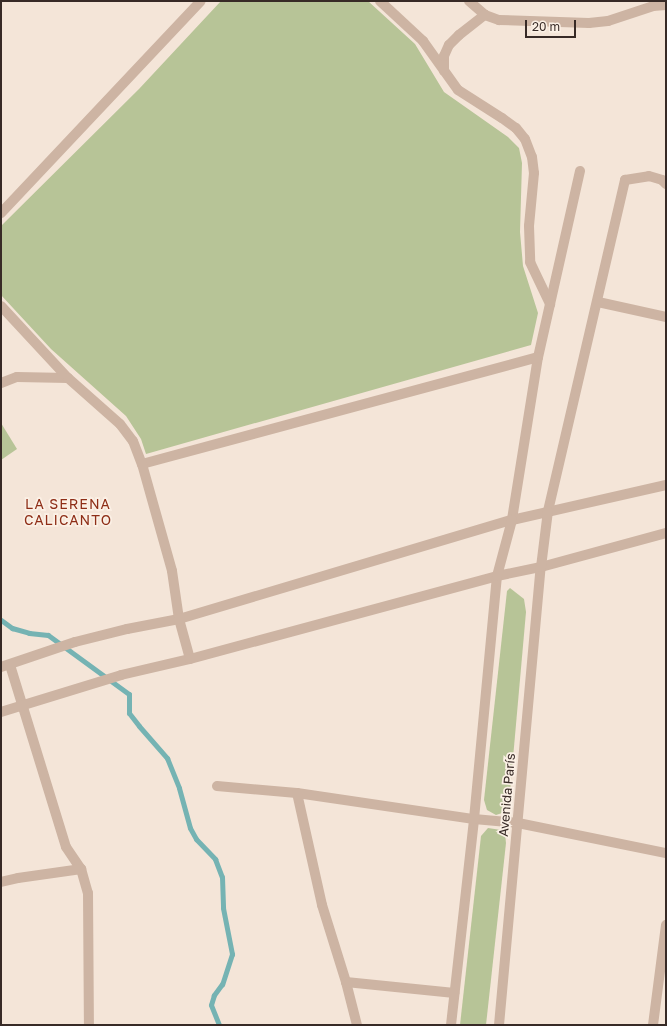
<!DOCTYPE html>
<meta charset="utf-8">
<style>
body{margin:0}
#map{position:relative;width:667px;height:1026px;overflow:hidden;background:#f4e5d8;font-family:"Golos Text",sans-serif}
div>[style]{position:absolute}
.green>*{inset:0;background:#b7c497}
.stream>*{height:5px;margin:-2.5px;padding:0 2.5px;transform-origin:2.5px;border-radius:2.5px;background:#75b3b3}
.minor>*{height:10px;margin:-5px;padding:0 5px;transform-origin:5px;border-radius:5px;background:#cdb4a3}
.tertiary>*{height:10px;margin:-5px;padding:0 5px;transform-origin:5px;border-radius:5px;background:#cdb4a3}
span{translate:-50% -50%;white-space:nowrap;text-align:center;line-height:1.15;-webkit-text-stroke:3.5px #fbf0e5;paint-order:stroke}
.street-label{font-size:13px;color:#372a26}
.neighbourhood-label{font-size:14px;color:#8e2e17;letter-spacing:1px}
.frame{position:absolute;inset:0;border:2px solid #372a26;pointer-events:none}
.scale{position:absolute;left:525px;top:20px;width:51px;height:18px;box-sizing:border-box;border:2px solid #372a26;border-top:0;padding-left:5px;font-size:12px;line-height:14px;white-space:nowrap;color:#372a26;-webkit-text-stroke:3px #fbf0e5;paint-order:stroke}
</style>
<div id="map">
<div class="green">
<div style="clip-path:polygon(221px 1px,368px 1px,415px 44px,444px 92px,508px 137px,519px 148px,522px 163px,520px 232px,523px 266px,538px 313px,531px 345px,146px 454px,141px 439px,126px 416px,51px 349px,1px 295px,1px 226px,139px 89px)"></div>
<div style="clip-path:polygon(1px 423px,17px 449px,1px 460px)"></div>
<div style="clip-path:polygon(510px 588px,524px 599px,526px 612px,509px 803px,502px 813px,496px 815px,487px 810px,484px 800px,507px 591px)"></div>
<div style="clip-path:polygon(488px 828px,501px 830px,505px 834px,506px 843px,486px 1025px,460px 1025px,481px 836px)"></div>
</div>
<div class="stream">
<div style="left:1px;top:620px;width:14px;rotate:36deg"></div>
<div style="left:12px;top:628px;width:18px;rotate:16deg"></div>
<div style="left:29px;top:633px;width:19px;rotate:6deg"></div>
<div style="left:48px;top:635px;width:100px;rotate:36.1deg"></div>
<div style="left:129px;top:694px;width:19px;rotate:90deg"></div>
<div style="left:129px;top:713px;width:16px;rotate:52deg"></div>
<div style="left:139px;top:726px;width:43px;rotate:48.8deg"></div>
<div style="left:167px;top:758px;width:32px;rotate:68deg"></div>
<div style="left:179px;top:788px;width:41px;rotate:74.6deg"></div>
<div style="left:190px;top:828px;width:13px;rotate:61deg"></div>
<div style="left:196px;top:839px;width:28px;rotate:46deg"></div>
<div style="left:215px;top:859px;width:19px;rotate:69deg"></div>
<div style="left:222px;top:877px;width:31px;rotate:88deg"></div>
<div style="left:223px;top:908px;width:47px;rotate:78.9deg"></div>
<div style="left:232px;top:954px;width:32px;rotate:108deg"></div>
<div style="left:222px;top:984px;width:14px;rotate:126deg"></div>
<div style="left:214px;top:995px;width:10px;rotate:107deg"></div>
<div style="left:211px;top:1005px;width:22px;rotate:68deg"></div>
</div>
<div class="minor">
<div style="left:380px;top:1px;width:59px;rotate:42.9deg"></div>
<div style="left:423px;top:41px;width:60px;rotate:54.5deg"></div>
<div style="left:458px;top:90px;width:52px;rotate:32.5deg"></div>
<div style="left:502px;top:118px;width:17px;rotate:36deg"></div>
<div style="left:516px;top:128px;width:14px;rotate:51deg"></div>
<div style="left:525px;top:139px;width:19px;rotate:69deg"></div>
<div style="left:532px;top:157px;width:16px;rotate:83deg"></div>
<div style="left:534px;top:173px;width:53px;rotate:95.4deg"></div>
<div style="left:529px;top:226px;width:36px;rotate:88deg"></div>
<div style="left:530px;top:262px;width:47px;rotate:64.5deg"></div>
<div style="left:469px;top:1px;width:21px;rotate:41deg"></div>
<div style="left:485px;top:15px;width:15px;rotate:20deg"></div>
<div style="left:499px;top:20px;width:90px;rotate:1.9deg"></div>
<div style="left:589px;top:23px;width:19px;rotate:-6deg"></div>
<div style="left:608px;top:21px;width:47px;rotate:-18.4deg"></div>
<div style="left:653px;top:6px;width:13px;rotate:-4deg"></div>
<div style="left:444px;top:71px;width:15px;rotate:-90deg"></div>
<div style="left:444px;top:56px;width:12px;rotate:-66deg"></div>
<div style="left:449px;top:45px;width:14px;rotate:-45deg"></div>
<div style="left:459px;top:35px;width:33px;rotate:-38deg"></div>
<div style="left:580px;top:171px;width:191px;rotate:102.7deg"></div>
<div style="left:538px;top:357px;width:165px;rotate:99.1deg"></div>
<div style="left:512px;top:520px;width:158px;rotate:-12.8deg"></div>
<div style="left:1px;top:213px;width:291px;rotate:-46.7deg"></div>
<div style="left:598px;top:302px;width:70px;rotate:12.4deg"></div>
<div style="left:1px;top:383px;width:17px;rotate:-21deg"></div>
<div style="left:17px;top:377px;width:51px;rotate:1.1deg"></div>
<div style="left:142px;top:464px;width:410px;rotate:-15.1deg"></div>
<div style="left:548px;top:511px;width:340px;rotate:-76.9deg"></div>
<div style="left:625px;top:180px;width:24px;rotate:-9deg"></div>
<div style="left:649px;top:176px;width:14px;rotate:17deg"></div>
<div style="left:662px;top:180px;width:6px;rotate:45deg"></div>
<div style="left:497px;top:576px;width:45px;rotate:-11.6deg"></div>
<div style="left:541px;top:567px;width:130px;rotate:-15.2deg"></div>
<div style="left:10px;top:665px;width:190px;rotate:72.9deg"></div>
<div style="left:66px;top:847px;width:27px;rotate:56deg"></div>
<div style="left:81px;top:869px;width:25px;rotate:74deg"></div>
<div style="left:88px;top:893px;width:132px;rotate:89.6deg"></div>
<div style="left:1px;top:667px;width:78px;rotate:-18.7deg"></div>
<div style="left:75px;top:642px;width:54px;rotate:-14deg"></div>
<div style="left:127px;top:629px;width:53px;rotate:-10.9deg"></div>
<div style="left:1px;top:712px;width:126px;rotate:-17.1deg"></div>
<div style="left:121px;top:675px;width:71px;rotate:-13.1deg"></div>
<div style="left:217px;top:786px;width:80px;rotate:5deg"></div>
<div style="left:297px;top:793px;width:179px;rotate:8.4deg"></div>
<div style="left:474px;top:819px;width:44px;rotate:5.2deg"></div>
<div style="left:518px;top:823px;width:151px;rotate:11.5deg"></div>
<div style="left:297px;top:793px;width:115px;rotate:77.4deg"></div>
<div style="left:322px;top:905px;width:81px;rotate:72.7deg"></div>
<div style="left:346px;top:982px;width:44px;rotate:75.7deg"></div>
<div style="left:1px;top:882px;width:17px;rotate:-13deg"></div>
<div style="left:18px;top:878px;width:64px;rotate:-8.1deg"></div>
<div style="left:346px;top:982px;width:109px;rotate:5.8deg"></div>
<div style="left:653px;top:1025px;width:101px;rotate:-82.6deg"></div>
</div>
<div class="tertiary">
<div style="left:1px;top:306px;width:98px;rotate:47.1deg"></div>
<div style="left:68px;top:378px;width:69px;rotate:41.5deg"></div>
<div style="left:120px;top:424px;width:21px;rotate:53deg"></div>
<div style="left:133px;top:441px;width:25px;rotate:69deg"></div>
<div style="left:142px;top:464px;width:111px;rotate:74.3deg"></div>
<div style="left:172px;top:571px;width:49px;rotate:81.7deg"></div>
<div style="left:179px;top:619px;width:41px;rotate:74.6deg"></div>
<div style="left:190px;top:659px;width:318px;rotate:-15.1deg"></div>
<div style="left:179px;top:619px;width:347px;rotate:-16.6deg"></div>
<div style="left:451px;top:1025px;width:207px;rotate:-83.6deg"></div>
<div style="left:474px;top:819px;width:244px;rotate:-84.6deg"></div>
<div style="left:497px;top:576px;width:58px;rotate:-75deg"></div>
<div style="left:499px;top:1025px;width:460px;rotate:-84.8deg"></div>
<div style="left:541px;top:567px;width:56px;rotate:-82.9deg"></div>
</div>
<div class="street-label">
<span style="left:507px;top:795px;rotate:-85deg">Avenida París</span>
</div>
<div class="neighbourhood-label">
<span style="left:68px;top:512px">LA SERENA<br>CALICANTO</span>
</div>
<div class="frame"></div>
<div class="scale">20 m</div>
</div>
